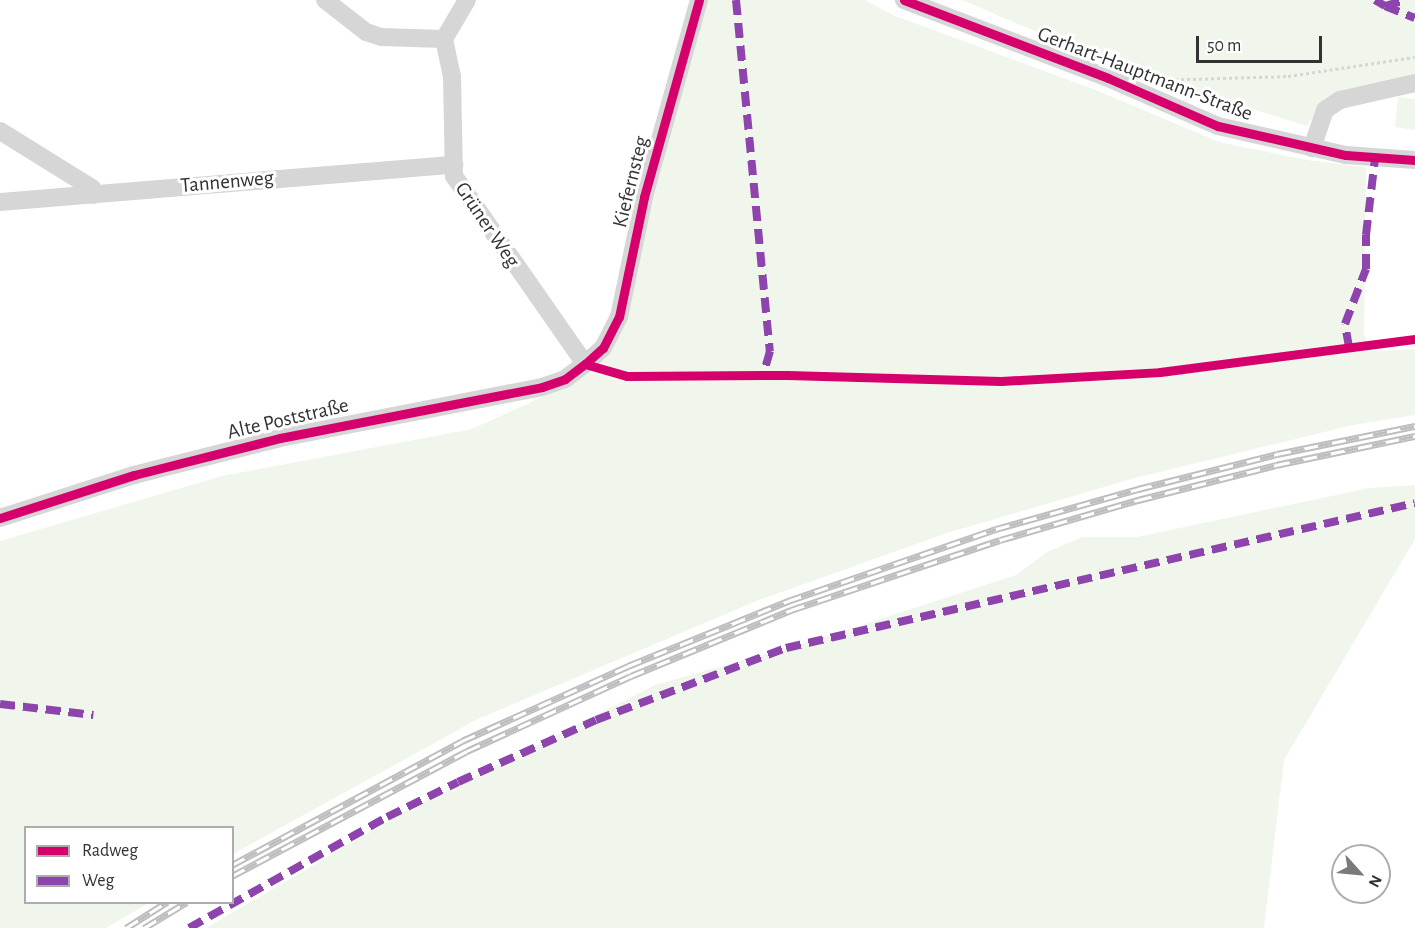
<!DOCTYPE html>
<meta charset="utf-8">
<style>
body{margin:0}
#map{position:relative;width:1415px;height:928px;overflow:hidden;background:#fff;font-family:"Alegreya Sans",sans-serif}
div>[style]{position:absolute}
.green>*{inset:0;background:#f1f6ed}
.path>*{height:3px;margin-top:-1.5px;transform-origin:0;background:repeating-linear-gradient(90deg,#d6d6d6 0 3px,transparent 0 6px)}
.minor>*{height:18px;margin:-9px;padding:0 9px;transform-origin:9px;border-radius:9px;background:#d6d6d6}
.rail>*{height:7px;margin-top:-3.5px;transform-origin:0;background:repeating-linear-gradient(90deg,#fff 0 14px,#bebebe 0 28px);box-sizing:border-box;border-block:2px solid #bebebe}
.quiet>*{height:8px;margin-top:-4px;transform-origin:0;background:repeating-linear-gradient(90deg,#8e44ad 0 15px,transparent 0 23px)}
.cycleway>*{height:9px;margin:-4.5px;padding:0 4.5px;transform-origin:4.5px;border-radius:4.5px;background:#d6006c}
span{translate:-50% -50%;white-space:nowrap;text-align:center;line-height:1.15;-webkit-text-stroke:6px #fff;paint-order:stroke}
.street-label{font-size:21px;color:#323232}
.legend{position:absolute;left:24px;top:826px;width:210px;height:78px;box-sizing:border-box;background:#fff;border:2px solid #adadad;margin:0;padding:8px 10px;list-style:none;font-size:18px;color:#323232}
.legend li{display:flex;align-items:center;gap:12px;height:30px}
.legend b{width:30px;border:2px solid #adadad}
.north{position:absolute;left:1331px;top:844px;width:60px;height:60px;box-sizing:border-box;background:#fff;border:2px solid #adadad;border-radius:50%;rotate:117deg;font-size:16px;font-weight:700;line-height:24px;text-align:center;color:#323232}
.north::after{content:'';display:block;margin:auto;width:21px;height:27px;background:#7a7a7a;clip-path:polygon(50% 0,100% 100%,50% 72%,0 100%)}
.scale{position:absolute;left:1196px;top:36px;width:126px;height:27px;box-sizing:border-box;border:3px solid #323232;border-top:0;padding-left:8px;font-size:18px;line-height:21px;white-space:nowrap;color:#323232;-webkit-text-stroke:4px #fff;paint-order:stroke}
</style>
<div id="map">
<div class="green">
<div style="clip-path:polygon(708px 0,865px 0,893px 15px,1096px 90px,1219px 142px,1307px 160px,1366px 167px,1364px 335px,1373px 351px,1415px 349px,1415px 415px,1353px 425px,1135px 478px,947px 533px,759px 600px,478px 719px,233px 854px,232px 828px,26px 828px,26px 902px,149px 903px,106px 928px,0 928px,0 541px,222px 476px,472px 429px,551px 393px,585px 367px,632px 276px)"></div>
<div style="clip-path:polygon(962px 0,1415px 0,1415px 75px,1319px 108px,1307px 126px,1121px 68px)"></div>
<div style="clip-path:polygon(1398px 97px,1415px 99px,1415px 130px,1395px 127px)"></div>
<div style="clip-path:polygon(1415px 485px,1415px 539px,1284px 760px,1264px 928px,206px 928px,404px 812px,655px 685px,828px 636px,1016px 575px,1047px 552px,1082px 537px,1137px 537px,1369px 488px)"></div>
</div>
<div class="path">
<div style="left:1157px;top:80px;width:131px;rotate:-1.7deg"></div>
<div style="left:1288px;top:76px;width:128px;rotate:-8.5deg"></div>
</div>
<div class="minor">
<div style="left:325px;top:0;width:52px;rotate:38deg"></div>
<div style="left:366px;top:32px;width:16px;rotate:18deg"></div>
<div style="left:381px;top:37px;width:63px;rotate:1.8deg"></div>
<div style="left:467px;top:0;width:45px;rotate:120.5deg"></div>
<div style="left:444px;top:39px;width:38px;rotate:78deg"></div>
<div style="left:452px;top:76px;width:100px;rotate:88.9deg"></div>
<div style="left:454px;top:176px;width:229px;rotate:55.1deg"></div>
<div style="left:904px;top:0;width:218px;rotate:20.9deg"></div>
<div style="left:1108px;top:78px;width:120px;rotate:23.6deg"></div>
<div style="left:1218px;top:126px;width:131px;rotate:12.8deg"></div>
<div style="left:1346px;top:155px;width:69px;rotate:4.1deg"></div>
<div style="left:0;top:131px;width:108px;rotate:31.8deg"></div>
<div style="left:92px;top:188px;width:7px;rotate:74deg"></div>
<div style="left:1312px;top:148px;width:40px;rotate:-71.1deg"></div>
<div style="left:1325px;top:110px;width:18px;rotate:-34deg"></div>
<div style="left:1340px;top:100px;width:77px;rotate:-12.8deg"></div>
<div style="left:0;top:202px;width:456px;rotate:-4.7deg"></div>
<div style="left:0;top:518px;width:141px;rotate:-17.8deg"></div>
<div style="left:134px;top:475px;width:151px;rotate:-14.2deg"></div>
<div style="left:280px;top:438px;width:267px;rotate:-11deg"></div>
<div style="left:542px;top:387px;width:24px;rotate:-19deg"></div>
<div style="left:565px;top:379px;width:25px;rotate:-37deg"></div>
<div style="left:585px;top:364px;width:24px;rotate:-42deg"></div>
<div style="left:603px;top:348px;width:35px;rotate:-63deg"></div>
<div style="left:619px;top:317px;width:123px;rotate:-78.2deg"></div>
<div style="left:644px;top:197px;width:205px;rotate:-74.4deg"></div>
</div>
<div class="rail">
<div style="left:232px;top:865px;width:261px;rotate:-28.3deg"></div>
<div style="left:462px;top:741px;width:182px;rotate:-24.3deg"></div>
<div style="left:628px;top:666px;width:173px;rotate:-22.1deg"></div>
<div style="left:788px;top:601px;width:220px;rotate:-19.1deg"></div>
<div style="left:996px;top:529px;width:148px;rotate:-15.7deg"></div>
<div style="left:1138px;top:489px;width:143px;rotate:-14.1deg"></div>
<div style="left:1277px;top:454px;width:141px;rotate:-11.5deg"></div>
<div style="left:232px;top:876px;width:266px;rotate:-28deg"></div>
<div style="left:467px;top:751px;width:180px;rotate:-24.6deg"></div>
<div style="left:631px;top:676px;width:173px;rotate:-22.4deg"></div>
<div style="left:791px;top:610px;width:220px;rotate:-18.5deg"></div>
<div style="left:1000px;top:540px;width:144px;rotate:-16.2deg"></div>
<div style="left:1138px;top:500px;width:142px;rotate:-14.2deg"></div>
<div style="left:1276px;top:465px;width:142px;rotate:-11.8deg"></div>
<div style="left:126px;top:928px;width:49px;rotate:-32.4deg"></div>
<div style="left:144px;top:928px;width:50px;rotate:-31.2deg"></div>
</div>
<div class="quiet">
<div style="left:736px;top:0;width:353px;rotate:84.5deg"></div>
<div style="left:770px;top:351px;width:25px;rotate:106deg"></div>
<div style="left:1375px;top:0;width:12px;rotate:31deg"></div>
<div style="left:1385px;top:6px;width:22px;rotate:-16deg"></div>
<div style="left:1385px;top:6px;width:32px;rotate:22deg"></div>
<div style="left:1349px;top:347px;width:23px;rotate:-100deg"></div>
<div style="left:1345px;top:324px;width:59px;rotate:-69.1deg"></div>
<div style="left:1366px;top:269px;width:34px;rotate:-90deg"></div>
<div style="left:1366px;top:235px;width:78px;rotate:-83.3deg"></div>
<div style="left:0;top:704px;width:94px;rotate:6.7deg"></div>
<div style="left:189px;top:928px;width:227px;rotate:-29.3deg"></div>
<div style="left:387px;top:817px;width:79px;rotate:-26.2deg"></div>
<div style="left:458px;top:782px;width:151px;rotate:-24.2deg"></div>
<div style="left:596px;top:720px;width:203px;rotate:-20.8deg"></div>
<div style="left:786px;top:648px;width:645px;rotate:-12.98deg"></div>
</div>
<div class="cycleway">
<div style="left:904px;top:0;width:218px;rotate:20.9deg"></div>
<div style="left:1108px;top:78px;width:120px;rotate:23.6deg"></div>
<div style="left:1218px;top:126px;width:131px;rotate:12.8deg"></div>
<div style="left:1346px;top:155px;width:69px;rotate:4.1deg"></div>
<div style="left:585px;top:364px;width:44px;rotate:15.9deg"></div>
<div style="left:627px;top:376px;width:160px;rotate:-0.4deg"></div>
<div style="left:787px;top:375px;width:214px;rotate:1.6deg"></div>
<div style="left:1001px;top:381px;width:159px;rotate:-3.2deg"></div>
<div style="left:1160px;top:372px;width:257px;rotate:-7.4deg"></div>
<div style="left:0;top:518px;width:141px;rotate:-17.8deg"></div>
<div style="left:134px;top:475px;width:151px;rotate:-14.2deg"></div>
<div style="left:280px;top:438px;width:267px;rotate:-11deg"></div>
<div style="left:542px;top:387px;width:24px;rotate:-19deg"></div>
<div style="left:565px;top:379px;width:25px;rotate:-37deg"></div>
<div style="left:585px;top:364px;width:24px;rotate:-42deg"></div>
<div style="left:603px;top:348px;width:35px;rotate:-63deg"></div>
<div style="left:619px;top:317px;width:123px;rotate:-78.2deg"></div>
<div style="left:644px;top:197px;width:205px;rotate:-74.4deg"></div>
</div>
<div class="street-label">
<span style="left:1145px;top:74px;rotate:21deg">Gerhart-Hauptmann-Straße</span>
<span style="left:227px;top:182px;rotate:-5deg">Tannenweg</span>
<span style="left:631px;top:182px;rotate:-76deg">Kiefernsteg</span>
<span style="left:487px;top:225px;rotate:56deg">Grüner Weg</span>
<span style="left:288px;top:419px;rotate:-13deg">Alte Poststraße</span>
</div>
<ul class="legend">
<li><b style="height:8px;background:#d6006c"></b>Radweg</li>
<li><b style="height:8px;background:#8e44ad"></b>Weg</li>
</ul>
<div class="north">N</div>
<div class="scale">50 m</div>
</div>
